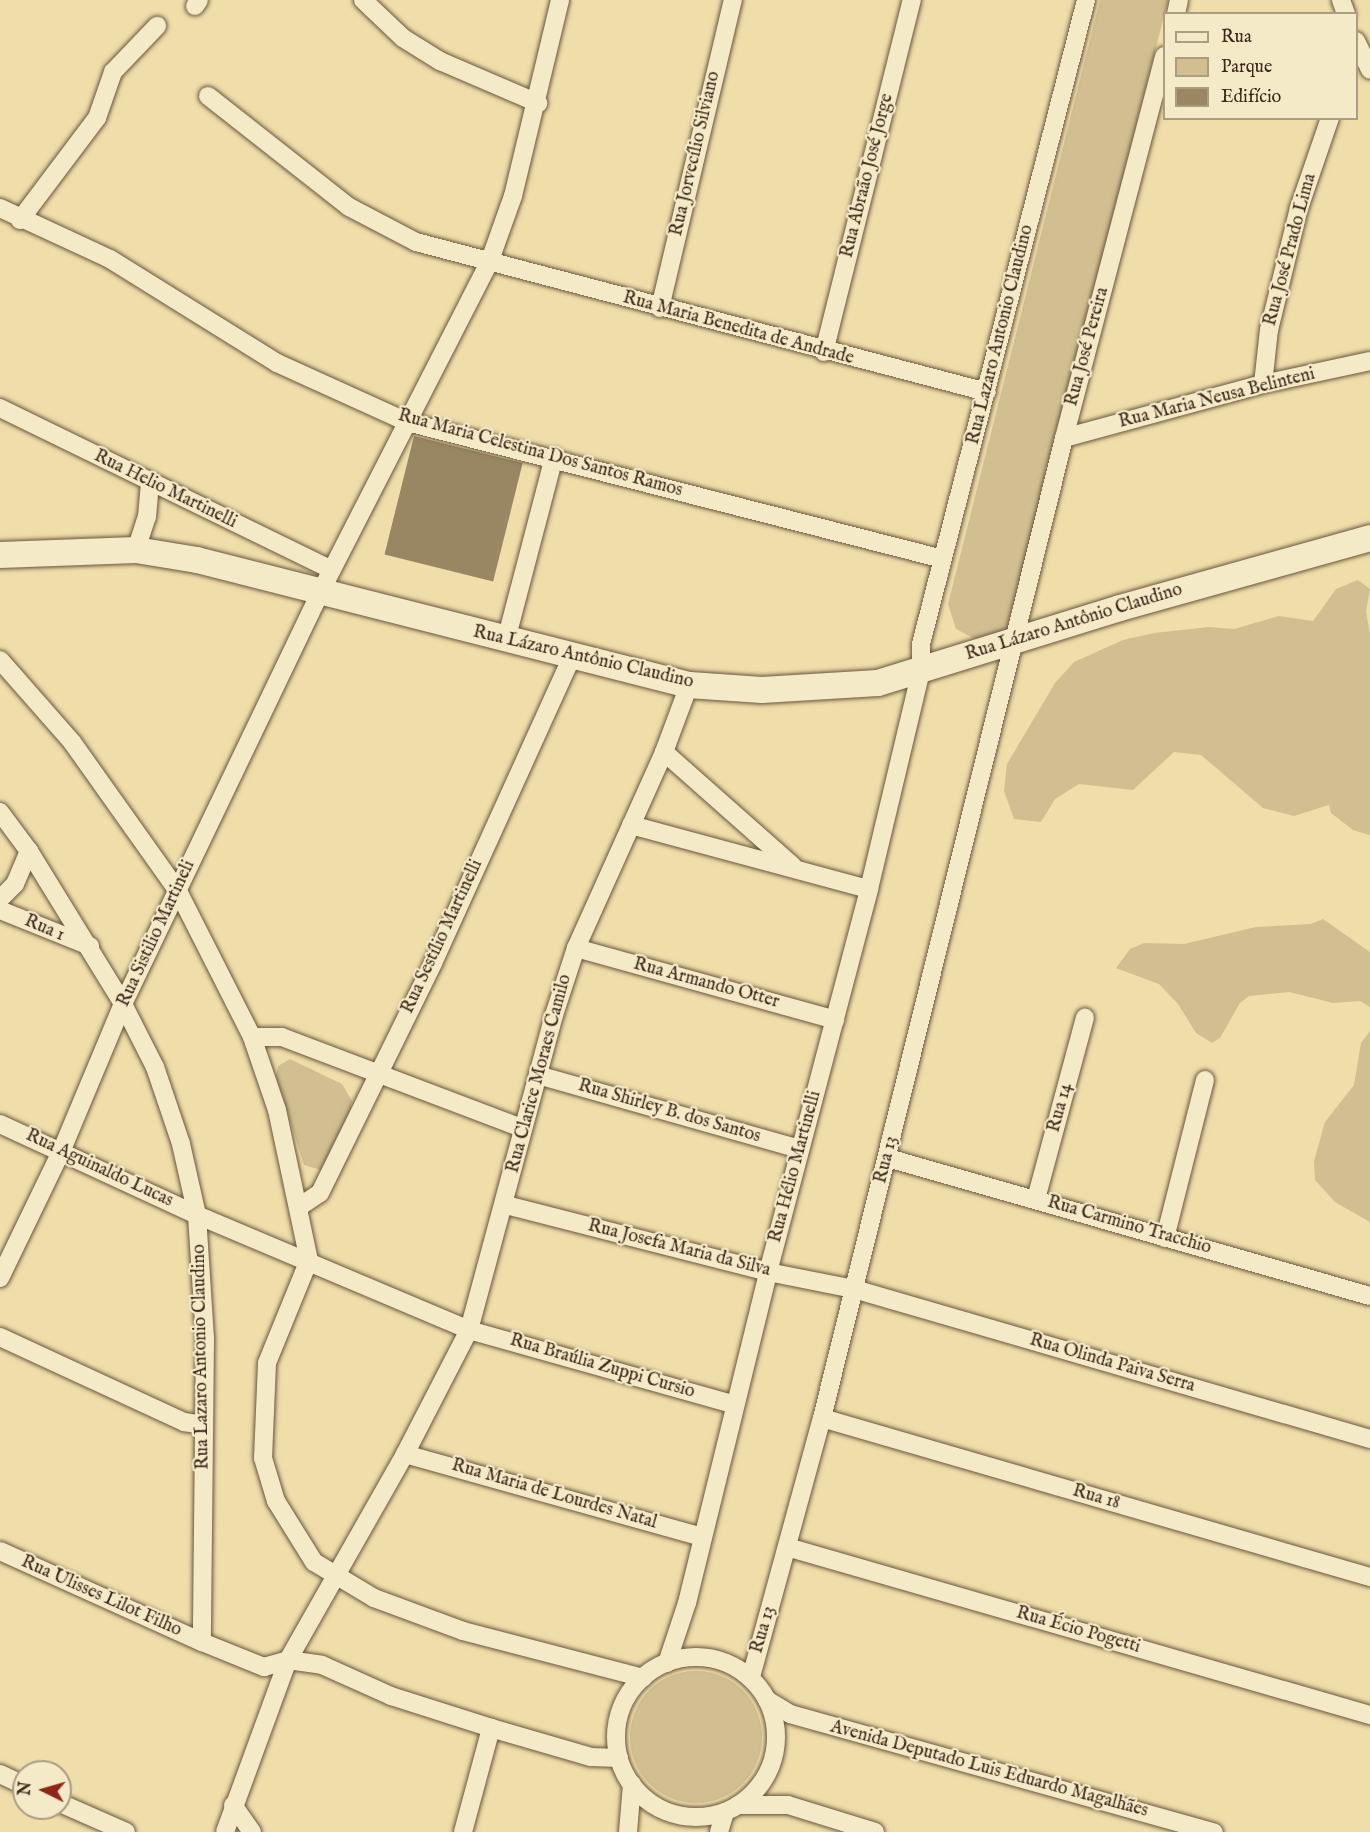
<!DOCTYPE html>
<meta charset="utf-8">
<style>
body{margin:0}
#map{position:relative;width:1370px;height:1832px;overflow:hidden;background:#efdeaa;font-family:"IM FELL English",serif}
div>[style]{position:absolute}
.green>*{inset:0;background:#d1bf91}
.round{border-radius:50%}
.building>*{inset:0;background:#998764;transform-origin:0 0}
.roads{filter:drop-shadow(0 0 2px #69563d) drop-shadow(0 0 2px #69563d)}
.street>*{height:18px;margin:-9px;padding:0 9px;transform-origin:9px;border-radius:9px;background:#f5eac8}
.street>.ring{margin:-9px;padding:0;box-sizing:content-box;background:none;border:18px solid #f5eac8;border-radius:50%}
.secondary>*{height:26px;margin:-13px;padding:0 13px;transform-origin:13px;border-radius:13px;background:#f5eac8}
span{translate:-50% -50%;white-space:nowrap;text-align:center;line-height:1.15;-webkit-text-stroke:4.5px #f5eac8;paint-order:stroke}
.street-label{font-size:18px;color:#3c2819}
.legend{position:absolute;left:1163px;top:12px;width:195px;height:108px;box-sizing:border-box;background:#f5eac8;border:2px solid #ab9c82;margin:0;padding:8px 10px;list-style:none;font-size:18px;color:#3c2819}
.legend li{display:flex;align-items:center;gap:12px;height:30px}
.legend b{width:30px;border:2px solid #ab9c82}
.north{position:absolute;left:12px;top:1760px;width:60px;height:60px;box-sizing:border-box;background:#f5eac8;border:2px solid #ab9c82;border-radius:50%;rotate:275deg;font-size:16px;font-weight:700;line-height:24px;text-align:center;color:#3c2819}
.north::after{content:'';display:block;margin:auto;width:21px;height:27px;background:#8f2418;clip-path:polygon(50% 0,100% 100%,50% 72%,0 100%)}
</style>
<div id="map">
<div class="green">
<div style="clip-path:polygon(1100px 0,1168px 0,1010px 626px,1004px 632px,979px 641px,956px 629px,948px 604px)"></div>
<div style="clip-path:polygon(1358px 580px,1370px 589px,1366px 611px,1370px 634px,1370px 835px,1353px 830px,1331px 813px,1329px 805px,1294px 816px,1263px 808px,1201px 755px,1174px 752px,1133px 790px,1079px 784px,1055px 799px,1041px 822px,1014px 819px,1004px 791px,1007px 764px,1055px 683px,1074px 662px,1123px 640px,1154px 633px,1209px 627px,1234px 629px,1279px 616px,1313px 621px,1336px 589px)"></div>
<div style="clip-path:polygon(1323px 919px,1370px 952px,1370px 1007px,1360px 1001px,1333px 1003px,1289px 992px,1249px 996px,1240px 1003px,1220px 1038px,1212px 1043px,1196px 1033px,1178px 1004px,1159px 984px,1116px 968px,1130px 949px,1144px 943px,1184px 944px,1256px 927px,1311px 924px)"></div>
<div style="clip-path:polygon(1370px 1031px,1370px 1222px,1335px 1202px,1315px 1180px,1314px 1161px,1325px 1122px,1354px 1085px,1361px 1043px)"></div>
<div style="clip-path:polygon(290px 1059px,342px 1084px,352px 1101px,349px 1115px,321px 1170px,304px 1165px,276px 1076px,278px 1066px)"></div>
<div class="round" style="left:630px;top:1671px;width:132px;height:132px"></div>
</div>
<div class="building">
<div style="left:414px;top:436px;width:112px;height:122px;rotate:14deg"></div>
</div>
<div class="roads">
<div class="street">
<div style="left:363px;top:0;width:55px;rotate:43.5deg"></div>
<div style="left:403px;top:38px;width:44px;rotate:31.9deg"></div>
<div style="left:440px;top:61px;width:107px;rotate:23.2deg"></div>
<div style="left:1341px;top:0;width:15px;rotate:70deg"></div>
<div style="left:195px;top:6px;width:7px;rotate:-56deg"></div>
<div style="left:1176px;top:14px;width:14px;rotate:-78deg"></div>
<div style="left:1356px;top:41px;width:32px;rotate:64deg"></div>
<div style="left:208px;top:96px;width:179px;rotate:38.2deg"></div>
<div style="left:349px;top:207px;width:76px;rotate:27.6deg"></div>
<div style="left:416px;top:242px;width:590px;rotate:14.72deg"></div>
<div style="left:0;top:208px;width:121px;rotate:24.9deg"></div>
<div style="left:110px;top:259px;width:197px;rotate:31.9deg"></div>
<div style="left:277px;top:363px;width:143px;rotate:24.4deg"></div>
<div style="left:407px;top:422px;width:553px;rotate:14.34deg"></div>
<div style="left:20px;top:220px;width:128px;rotate:-53deg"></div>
<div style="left:97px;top:118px;width:49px;rotate:-70.8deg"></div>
<div style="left:113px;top:72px;width:64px;rotate:-46.3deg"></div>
<div style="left:660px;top:308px;width:317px;rotate:-76.7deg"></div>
<div style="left:824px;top:352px;width:363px;rotate:-76deg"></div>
<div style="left:1263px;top:384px;width:54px;rotate:-83.7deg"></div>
<div style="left:1269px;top:330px;width:126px;rotate:-76.2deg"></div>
<div style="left:1299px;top:208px;width:95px;rotate:-71deg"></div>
<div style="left:0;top:408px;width:369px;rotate:26deg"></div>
<div style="left:1064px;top:438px;width:206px;rotate:-15.2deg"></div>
<div style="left:1263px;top:384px;width:109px;rotate:-12.1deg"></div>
<div style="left:136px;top:550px;width:35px;rotate:-72deg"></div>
<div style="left:147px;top:517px;width:34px;rotate:-85deg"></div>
<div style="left:506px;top:640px;width:189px;rotate:-75.3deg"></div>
<div style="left:0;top:660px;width:109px;rotate:48.7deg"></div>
<div style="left:72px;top:742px;width:183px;rotate:54.6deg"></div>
<div style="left:178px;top:891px;width:164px;rotate:63.1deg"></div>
<div style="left:252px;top:1037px;width:77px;rotate:71.1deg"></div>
<div style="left:277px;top:1110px;width:153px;rotate:78deg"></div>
<div style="left:309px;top:1260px;width:111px;rotate:112.2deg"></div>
<div style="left:267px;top:1363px;width:95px;rotate:92.4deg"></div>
<div style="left:263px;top:1458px;width:45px;rotate:73.2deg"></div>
<div style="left:276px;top:1501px;width:72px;rotate:58.1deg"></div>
<div style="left:314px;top:1562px;width:70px;rotate:31deg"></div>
<div style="left:374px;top:1598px;width:95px;rotate:20.3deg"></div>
<div style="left:463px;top:1631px;width:186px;rotate:14.6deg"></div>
<div style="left:664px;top:752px;width:172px;rotate:41.5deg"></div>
<div style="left:0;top:812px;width:49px;rotate:53.4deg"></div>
<div style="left:29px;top:851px;width:180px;rotate:58.4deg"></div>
<div style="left:123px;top:1004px;width:71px;rotate:63.1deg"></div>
<div style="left:155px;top:1067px;width:81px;rotate:71.3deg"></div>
<div style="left:181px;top:1144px;width:73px;rotate:77.3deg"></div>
<div style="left:197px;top:1215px;width:123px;rotate:86.3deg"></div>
<div style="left:205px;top:1338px;width:304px;rotate:90.6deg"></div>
<div style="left:202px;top:1642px;width:67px;rotate:22deg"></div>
<div style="left:264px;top:1667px;width:25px;rotate:-16deg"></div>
<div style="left:288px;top:1660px;width:34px;rotate:8deg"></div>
<div style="left:322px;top:1665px;width:76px;rotate:24.2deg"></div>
<div style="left:391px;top:1696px;width:105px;rotate:17.7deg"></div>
<div style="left:491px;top:1728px;width:104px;rotate:16.2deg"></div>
<div style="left:591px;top:1757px;width:28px;rotate:2deg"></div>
<div style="left:631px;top:825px;width:246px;rotate:15.1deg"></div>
<div style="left:0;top:899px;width:21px;rotate:-45deg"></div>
<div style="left:15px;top:884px;width:36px;rotate:-67deg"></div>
<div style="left:0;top:910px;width:97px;rotate:21.8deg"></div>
<div style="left:576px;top:948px;width:269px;rotate:15.5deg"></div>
<div style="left:252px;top:1037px;width:30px"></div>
<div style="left:282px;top:1037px;width:257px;rotate:20.8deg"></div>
<div style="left:538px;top:1075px;width:272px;rotate:15.8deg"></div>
<div style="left:0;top:1124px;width:217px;rotate:24.8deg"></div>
<div style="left:197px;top:1215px;width:295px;rotate:22.9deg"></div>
<div style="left:469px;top:1330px;width:276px;rotate:15.7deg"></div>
<div style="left:888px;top:1158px;width:501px;rotate:15.98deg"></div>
<div style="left:1036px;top:1199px;width:188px;rotate:-74.9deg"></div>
<div style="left:506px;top:1205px;width:270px;rotate:14.3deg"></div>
<div style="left:768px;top:1272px;width:88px;rotate:11.2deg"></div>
<div style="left:854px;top:1289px;width:537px;rotate:16.21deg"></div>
<div style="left:299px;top:1207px;width:25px;rotate:-34deg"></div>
<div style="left:320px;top:1193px;width:256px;rotate:-63.8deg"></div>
<div style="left:433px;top:963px;width:337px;rotate:-65.6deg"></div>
<div style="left:1165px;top:1238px;width:163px;rotate:-75.8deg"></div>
<div style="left:0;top:1278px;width:140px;rotate:-64.2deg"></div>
<div style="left:61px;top:1152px;width:160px;rotate:-67.3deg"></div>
<div style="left:123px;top:1004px;width:456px;rotate:-64.4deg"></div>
<div style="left:320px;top:593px;width:371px;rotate:-62.9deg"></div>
<div style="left:489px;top:263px;width:71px;rotate:-70.3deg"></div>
<div style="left:513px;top:196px;width:202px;rotate:-76.5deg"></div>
<div style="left:0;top:1337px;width:203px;rotate:24.8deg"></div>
<div style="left:184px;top:1422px;width:19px;rotate:9deg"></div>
<div style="left:822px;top:1418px;width:571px;rotate:16.18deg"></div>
<div style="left:405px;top:1454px;width:308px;rotate:15.6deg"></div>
<div style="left:787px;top:1547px;width:607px;rotate:16.08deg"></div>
<div style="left:0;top:1551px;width:222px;rotate:24.3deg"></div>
<div class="ring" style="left:616px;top:1657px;width:142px;height:142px"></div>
<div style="left:667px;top:1663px;width:63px;rotate:-71.6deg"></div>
<div style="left:687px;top:1603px;width:341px;rotate:-76.2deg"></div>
<div style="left:768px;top:1272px;width:396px;rotate:-75.2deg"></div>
<div style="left:869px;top:889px;width:225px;rotate:-76.6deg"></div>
<div style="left:921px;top:670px;width:26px;rotate:-90deg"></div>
<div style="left:921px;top:644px;width:665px;rotate:-75.63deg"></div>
<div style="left:751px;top:1677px;width:269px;rotate:-74.7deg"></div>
<div style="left:822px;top:1418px;width:1009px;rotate:-76.13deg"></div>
<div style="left:1064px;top:438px;width:395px;rotate:-75.3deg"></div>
<div style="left:767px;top:1700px;width:27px;rotate:31deg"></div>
<div style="left:790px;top:1714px;width:440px;rotate:15.6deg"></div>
<div style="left:0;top:1774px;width:26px;rotate:25deg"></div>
<div style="left:60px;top:1803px;width:72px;rotate:23.7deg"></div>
<div style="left:233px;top:1805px;width:33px;rotate:55deg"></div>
<div style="left:738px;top:1805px;width:50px"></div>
<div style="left:788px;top:1805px;width:91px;rotate:17.2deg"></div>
<div style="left:225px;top:1832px;width:183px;rotate:-69.9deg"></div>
<div style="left:288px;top:1660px;width:237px;rotate:-60.4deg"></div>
<div style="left:405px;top:1454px;width:140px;rotate:-62.7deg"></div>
<div style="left:469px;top:1330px;width:326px;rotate:-74.9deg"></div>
<div style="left:554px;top:1015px;width:71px;rotate:-71.8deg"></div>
<div style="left:576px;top:948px;width:215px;rotate:-65.8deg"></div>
<div style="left:664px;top:752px;width:72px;rotate:-69.5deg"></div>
<div style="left:463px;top:1832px;width:108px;rotate:-74.9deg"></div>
<div style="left:628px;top:1832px;width:48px;rotate:-85.2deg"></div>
<div style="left:719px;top:1832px;width:21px;rotate:-73deg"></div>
</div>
<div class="secondary">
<div style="left:0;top:555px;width:136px;rotate:-2.1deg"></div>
<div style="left:136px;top:550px;width:62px;rotate:9.3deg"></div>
<div style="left:197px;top:560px;width:508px;rotate:14.26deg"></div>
<div style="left:689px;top:685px;width:73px;rotate:3.9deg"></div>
<div style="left:762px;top:690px;width:116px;rotate:-3.5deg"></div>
<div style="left:878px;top:683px;width:253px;rotate:-17.2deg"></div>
<div style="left:1120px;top:608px;width:260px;rotate:-15.6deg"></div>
</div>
</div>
<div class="street-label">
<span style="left:696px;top:154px;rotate:-77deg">Rua Jorvecílio Silviano</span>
<span style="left:868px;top:176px;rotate:-76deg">Rua Abraão José Jorge</span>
<span style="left:1291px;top:250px;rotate:-75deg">Rua José Prado Lima</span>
<span style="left:738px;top:329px;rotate:15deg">Rua Maria Benedita de Andrade</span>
<span style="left:1001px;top:335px;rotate:-76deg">Rua Lazaro Antonio Claudino</span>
<span style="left:1088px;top:347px;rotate:-75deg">Rua José Pereira</span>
<span style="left:1217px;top:399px;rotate:-14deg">Rua Maria Neusa Belinteni</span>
<span style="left:540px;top:454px;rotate:15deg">Rua Maria Celestina Dos Santos Ramos</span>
<span style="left:165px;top:490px;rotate:26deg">Rua Helio Martinelli</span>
<span style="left:1074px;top:623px;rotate:-17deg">Rua Lázaro Antônio Claudino</span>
<span style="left:583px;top:658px;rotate:13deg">Rua Lázaro Antônio Claudino</span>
<span style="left:44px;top:929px;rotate:23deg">Rua 1</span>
<span style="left:157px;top:934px;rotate:-65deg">Rua Sistilio Martineli</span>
<span style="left:443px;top:937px;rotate:-65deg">Rua Sestílio Martinelli</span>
<span style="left:706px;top:984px;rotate:15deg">Rua Armando Otter</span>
<span style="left:540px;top:1074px;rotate:-75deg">Rua Clarice Moraes Camilo</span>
<span style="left:1061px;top:1108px;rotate:-75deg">Rua 14</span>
<span style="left:669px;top:1112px;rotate:16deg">Rua Shirley B. dos Santos</span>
<span style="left:887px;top:1160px;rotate:-76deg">Rua 13</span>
<span style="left:796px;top:1167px;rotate:-75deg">Rua Hélio Martinelli</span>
<span style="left:99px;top:1169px;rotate:25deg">Rua Aguinaldo Lucas</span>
<span style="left:1129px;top:1226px;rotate:16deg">Rua Carmino Tracchio</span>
<span style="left:679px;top:1249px;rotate:14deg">Rua Josefa Maria da Silva</span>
<span style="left:202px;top:1357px;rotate:-91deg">Rua Lazaro Antonio Claudino</span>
<span style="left:1112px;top:1364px;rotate:16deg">Rua Olinda Paiva Serra</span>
<span style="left:602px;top:1367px;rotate:16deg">Rua Braúlia Zuppi Cursio</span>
<span style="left:554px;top:1495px;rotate:16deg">Rua Maria de Lourdes Natal</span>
<span style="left:1096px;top:1498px;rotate:16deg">Rua 18</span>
<span style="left:101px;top:1597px;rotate:24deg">Rua Ulisses Lilot Filho</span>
<span style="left:764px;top:1630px;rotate:-74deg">Rua 13</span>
<span style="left:1078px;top:1631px;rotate:16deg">Rua Écio Pogetti</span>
<span style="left:989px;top:1770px;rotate:15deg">Avenida Deputado Luis Eduardo Magalhães</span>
</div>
<ul class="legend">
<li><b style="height:8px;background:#f5eac8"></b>Rua</li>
<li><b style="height:16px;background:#d1bf91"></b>Parque</li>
<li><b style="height:16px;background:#998764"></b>Edifício</li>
</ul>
<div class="north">N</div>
</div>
